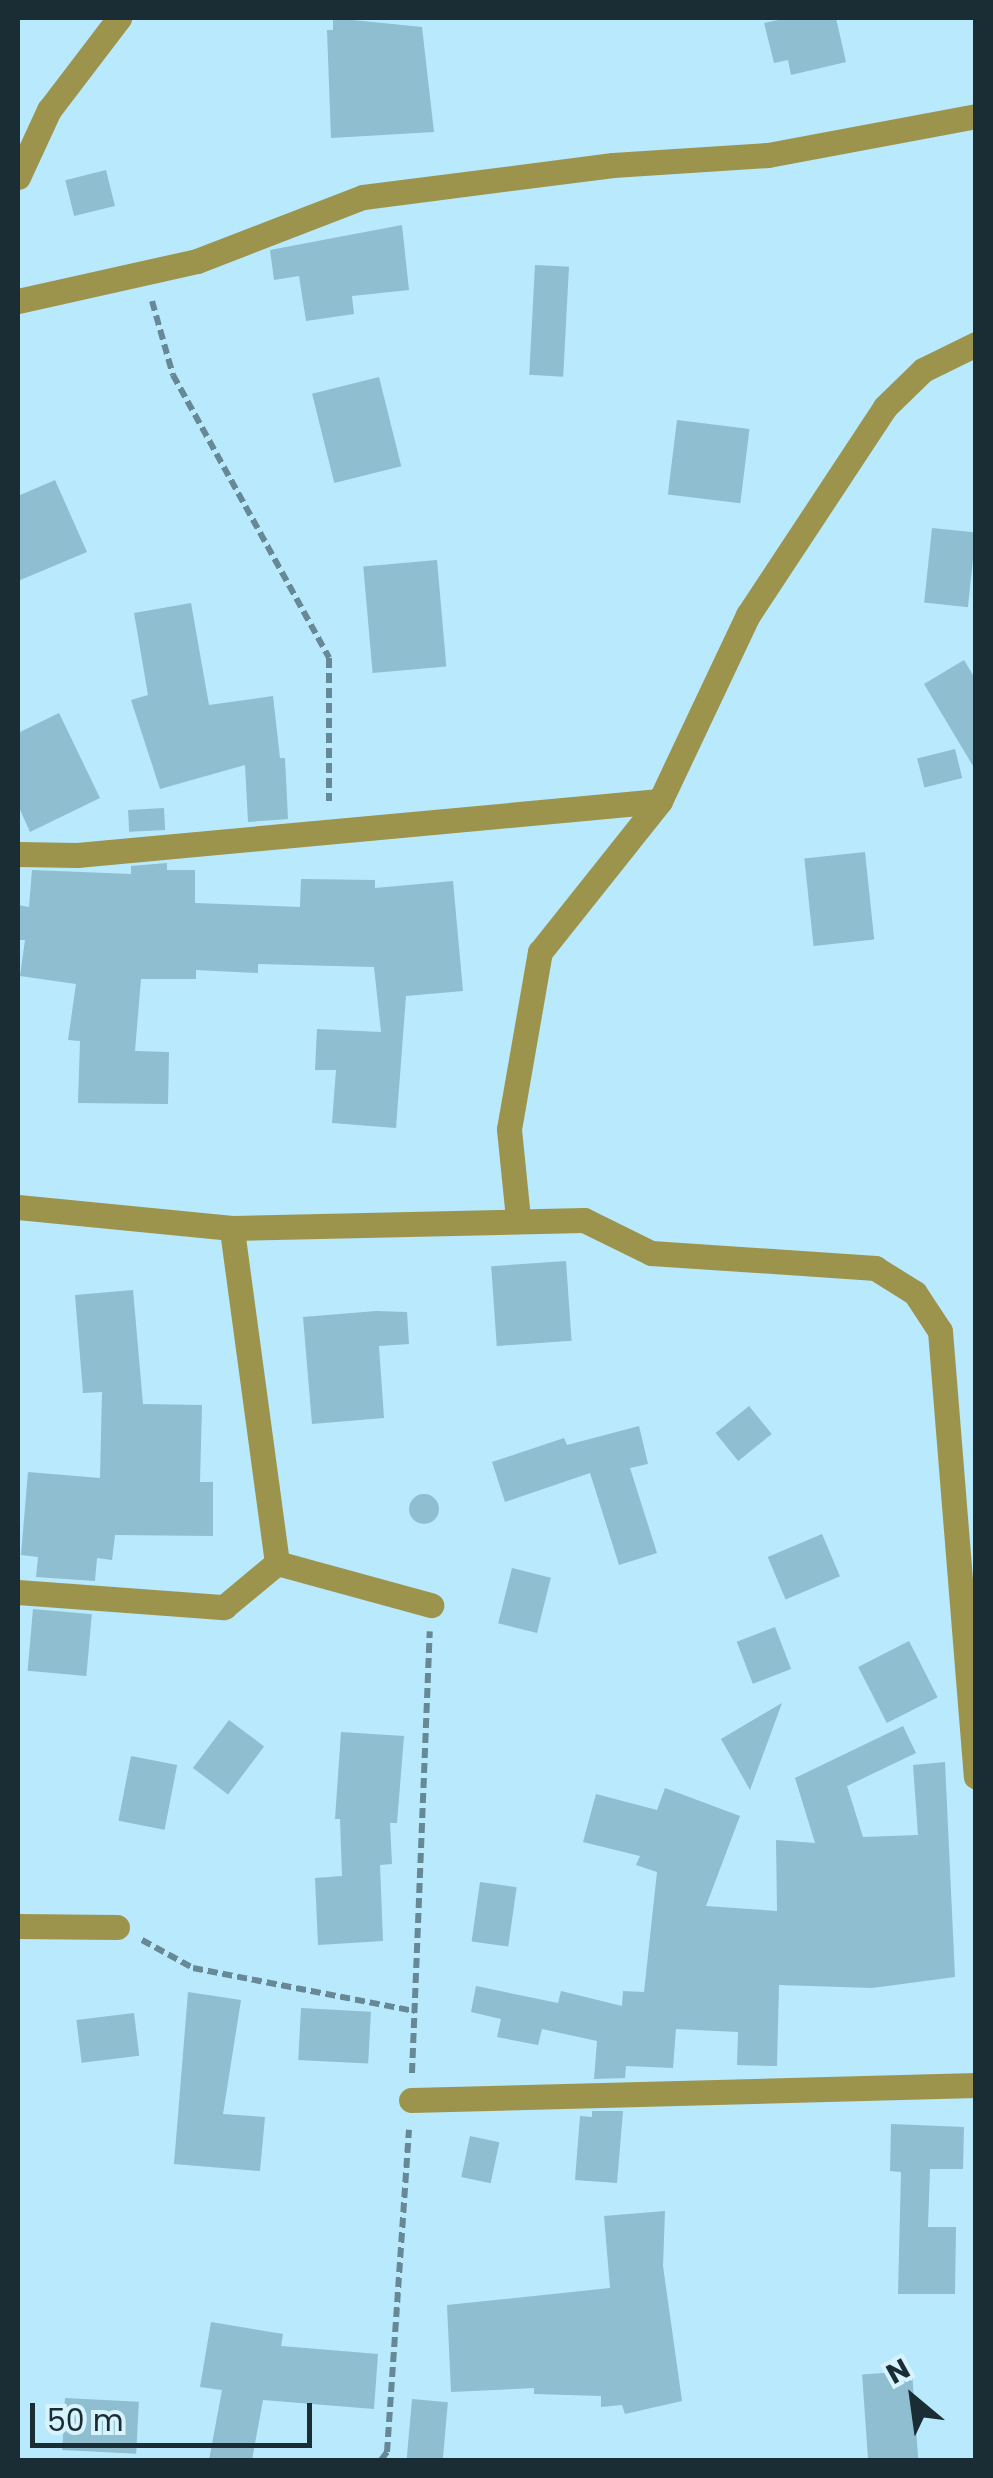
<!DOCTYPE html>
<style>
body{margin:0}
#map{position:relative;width:993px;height:2478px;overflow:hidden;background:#b8e9fc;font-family:Poppins,sans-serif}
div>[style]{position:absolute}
.building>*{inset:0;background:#8ebed0;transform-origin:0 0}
.round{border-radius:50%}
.path>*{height:6px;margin-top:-3px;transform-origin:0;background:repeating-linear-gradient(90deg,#678996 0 10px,transparent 0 15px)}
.street>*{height:25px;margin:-12.5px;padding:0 12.5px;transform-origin:12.5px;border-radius:12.5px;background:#9c944c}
span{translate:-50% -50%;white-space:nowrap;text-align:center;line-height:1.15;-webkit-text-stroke:8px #d6f3fe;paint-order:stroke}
.frame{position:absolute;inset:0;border:20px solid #1a2d34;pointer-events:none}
.north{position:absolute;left:863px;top:2348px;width:100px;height:100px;-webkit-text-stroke:8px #d6f3fe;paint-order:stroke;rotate:331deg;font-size:28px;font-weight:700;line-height:40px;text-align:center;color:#1a2d34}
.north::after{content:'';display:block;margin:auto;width:35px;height:45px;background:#1a2d34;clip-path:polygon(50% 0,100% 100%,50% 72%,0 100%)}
.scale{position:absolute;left:30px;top:2403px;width:282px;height:45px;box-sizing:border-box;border:5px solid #1a2d34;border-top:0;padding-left:12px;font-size:30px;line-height:35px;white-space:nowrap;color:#1a2d34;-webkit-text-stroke:8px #d6f3fe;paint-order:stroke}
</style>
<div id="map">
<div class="building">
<div style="clip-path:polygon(333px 18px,422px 27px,434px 132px,331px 138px,327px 30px,333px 30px)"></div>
<div style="clip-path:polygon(788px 18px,836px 18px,846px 62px,791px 75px,788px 60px,774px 63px,764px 23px)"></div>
<div style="left:106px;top:170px;width:37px;height:42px;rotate:76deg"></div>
<div style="clip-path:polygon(402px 225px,409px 290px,352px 296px,354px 314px,306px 321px,299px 276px,274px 280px,270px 250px)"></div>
<div style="left:535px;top:265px;width:34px;height:110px;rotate:3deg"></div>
<div style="left:379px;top:377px;width:92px;height:69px;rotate:76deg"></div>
<div style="left:677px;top:420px;width:73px;height:75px;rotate:7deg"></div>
<div style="clip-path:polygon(55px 480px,87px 552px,18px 581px,18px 496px)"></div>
<div style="left:932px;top:528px;width:44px;height:75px;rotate:6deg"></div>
<div style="left:437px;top:560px;width:107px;height:74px;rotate:85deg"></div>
<div style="clip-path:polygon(191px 603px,209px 705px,273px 696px,280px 758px,285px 758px,288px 819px,248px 822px,245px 765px,160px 789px,131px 700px,148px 695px,134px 613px)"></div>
<div style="clip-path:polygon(964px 660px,976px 680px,976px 771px,924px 684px)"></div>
<div style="clip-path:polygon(59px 713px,100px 798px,30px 832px,18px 805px,18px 733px)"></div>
<div style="left:955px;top:749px;width:30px;height:39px;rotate:76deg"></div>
<div style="left:164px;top:808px;width:22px;height:36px;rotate:87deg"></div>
<div style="left:865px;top:852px;width:88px;height:61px;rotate:84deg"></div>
<div style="clip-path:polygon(167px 863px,167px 870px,195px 870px,195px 903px,300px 907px,301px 879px,375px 880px,375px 888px,453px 881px,463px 991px,406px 996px,396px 1128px,332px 1123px,336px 1070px,315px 1070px,317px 1029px,381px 1032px,374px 967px,258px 964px,258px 973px,196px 970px,196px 979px,141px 979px,135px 1051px,169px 1052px,168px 1104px,78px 1103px,80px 1041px,68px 1040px,76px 984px,20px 976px,25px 940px,18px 940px,18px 905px,29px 907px,32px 870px,131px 874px,131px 866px)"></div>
<div style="left:566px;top:1261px;width:80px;height:75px;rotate:86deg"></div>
<div style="clip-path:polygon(133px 1290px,143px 1404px,202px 1405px,200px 1482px,213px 1482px,213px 1536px,115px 1535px,112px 1560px,97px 1558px,95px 1581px,36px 1577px,38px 1557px,21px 1555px,28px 1472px,100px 1478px,102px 1392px,83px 1393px,75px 1295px)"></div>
<div style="clip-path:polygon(376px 1311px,407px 1312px,409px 1344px,379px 1346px,384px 1418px,312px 1424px,303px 1317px)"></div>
<div style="left:749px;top:1406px;width:36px;height:43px;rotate:51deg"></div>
<div style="clip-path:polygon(639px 1426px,648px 1464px,630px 1468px,657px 1553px,619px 1565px,590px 1473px,505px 1502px,492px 1462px,564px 1438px,567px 1445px)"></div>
<div class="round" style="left:409px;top:1494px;width:30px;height:30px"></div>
<div style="left:822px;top:1534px;width:46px;height:59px;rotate:67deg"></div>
<div style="left:512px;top:1568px;width:40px;height:57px;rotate:14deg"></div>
<div style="left:33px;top:1609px;width:59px;height:62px;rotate:5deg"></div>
<div style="left:775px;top:1627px;width:45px;height:41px;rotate:69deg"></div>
<div style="left:909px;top:1641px;width:63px;height:57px;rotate:63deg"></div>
<div style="clip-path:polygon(782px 1703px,750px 1790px,721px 1739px)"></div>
<div style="left:229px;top:1720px;width:44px;height:60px;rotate:37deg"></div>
<div style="clip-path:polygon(903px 1726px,916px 1753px,847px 1786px,863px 1837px,918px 1835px,913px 1765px,945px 1762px,955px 1977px,872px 1988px,779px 1985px,777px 2066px,737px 2065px,738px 2032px,676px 2029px,673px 2068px,626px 2066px,625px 2078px,594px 2079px,597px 2041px,542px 2029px,538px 2045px,497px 2037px,501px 2019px,471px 2012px,476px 1986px,558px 2003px,561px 1991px,622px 2006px,623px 1991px,644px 1992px,657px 1872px,636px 1865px,640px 1856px,583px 1842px,596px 1794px,657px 1810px,665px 1788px,740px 1816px,706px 1906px,777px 1911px,776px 1840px,815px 1843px,795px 1778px)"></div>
<div style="clip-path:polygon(341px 1732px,404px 1736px,397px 1823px,390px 1823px,392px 1864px,380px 1865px,383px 1941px,318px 1945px,315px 1878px,342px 1876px,340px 1819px,335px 1819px)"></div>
<div style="left:131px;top:1756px;width:47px;height:66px;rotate:11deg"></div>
<div style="left:480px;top:1882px;width:37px;height:60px;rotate:8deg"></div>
<div style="clip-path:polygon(188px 1992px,241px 2000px,223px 2114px,265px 2117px,260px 2171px,174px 2164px)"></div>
<div style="left:301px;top:2008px;width:70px;height:52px;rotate:3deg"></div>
<div style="left:134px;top:2013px;width:43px;height:58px;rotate:83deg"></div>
<div style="clip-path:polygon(592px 2111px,623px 2111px,617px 2183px,575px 2180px,580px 2116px,592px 2117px)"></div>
<div style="clip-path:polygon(891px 2124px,964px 2127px,963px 2169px,930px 2169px,928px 2227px,956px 2227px,955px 2294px,898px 2294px,901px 2172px,890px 2171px)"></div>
<div style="left:470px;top:2136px;width:30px;height:42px;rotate:12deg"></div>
<div style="clip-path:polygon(665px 2211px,663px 2266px,682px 2401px,625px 2414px,622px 2405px,601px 2407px,601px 2396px,534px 2394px,534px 2388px,451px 2392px,447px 2305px,610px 2288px,604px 2216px)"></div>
<div style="clip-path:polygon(211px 2322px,283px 2334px,281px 2346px,378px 2354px,374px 2409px,263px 2400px,252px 2460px,209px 2460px,222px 2390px,200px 2387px)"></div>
<div style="left:912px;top:2371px;width:89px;height:50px;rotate:86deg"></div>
<div style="left:65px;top:2398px;width:74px;height:52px;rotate:3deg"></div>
<div style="left:412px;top:2399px;width:36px;height:61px;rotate:5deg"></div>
</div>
<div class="path">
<div style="left:152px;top:301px;width:77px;rotate:74.2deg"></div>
<div style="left:173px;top:375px;width:323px;rotate:61.1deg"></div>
<div style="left:329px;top:658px;width:143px;rotate:90deg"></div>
<div style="left:142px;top:1940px;width:58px;rotate:28.8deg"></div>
<div style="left:193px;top:1968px;width:226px;rotate:11deg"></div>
<div style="left:412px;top:2073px;width:442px;rotate:-87.7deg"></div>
<div style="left:381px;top:2460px;width:10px;rotate:-53deg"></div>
<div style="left:387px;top:2452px;width:323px;rotate:-86.1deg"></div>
</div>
<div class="street">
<div style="left:18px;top:177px;width:74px;rotate:-65.2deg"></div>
<div style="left:49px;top:110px;width:116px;rotate:-52.7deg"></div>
<div style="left:18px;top:301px;width:183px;rotate:-12.6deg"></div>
<div style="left:197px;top:261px;width:178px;rotate:-21.1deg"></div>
<div style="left:363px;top:197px;width:252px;rotate:-7.3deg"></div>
<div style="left:613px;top:165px;width:155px;rotate:-3.7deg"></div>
<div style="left:768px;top:155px;width:212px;rotate:-10.6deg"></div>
<div style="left:18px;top:854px;width:59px;rotate:1deg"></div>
<div style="left:77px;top:855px;width:585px;rotate:-5.29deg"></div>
<div style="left:18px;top:1207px;width:215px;rotate:5.6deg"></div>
<div style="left:232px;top:1228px;width:352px;rotate:-1.3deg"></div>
<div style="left:584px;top:1220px;width:75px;rotate:26.2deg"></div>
<div style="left:651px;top:1253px;width:225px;rotate:3.8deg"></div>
<div style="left:875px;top:1268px;width:47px;rotate:32deg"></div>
<div style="left:915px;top:1293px;width:45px;rotate:56.7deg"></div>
<div style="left:940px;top:1331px;width:447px;rotate:85.4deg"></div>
<div style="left:518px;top:1218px;width:89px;rotate:-95.8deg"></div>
<div style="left:509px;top:1129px;width:180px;rotate:-80.1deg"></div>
<div style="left:540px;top:952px;width:193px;rotate:-51.5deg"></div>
<div style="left:660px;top:801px;width:206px;rotate:-64.7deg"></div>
<div style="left:748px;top:615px;width:249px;rotate:-56.6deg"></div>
<div style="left:885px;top:407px;width:53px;rotate:-44.2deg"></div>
<div style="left:923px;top:370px;width:59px;rotate:-26.1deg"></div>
<div style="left:277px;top:1563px;width:160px;rotate:15.3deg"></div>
<div style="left:18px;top:1592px;width:207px;rotate:4.2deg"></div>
<div style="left:224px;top:1607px;width:69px;rotate:-39.7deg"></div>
<div style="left:277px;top:1563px;width:338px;rotate:-97.7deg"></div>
<div style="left:18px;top:1926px;width:99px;rotate:0.6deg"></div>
<div style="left:411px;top:2100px;width:565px;rotate:-1.52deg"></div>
</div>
<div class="frame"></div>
<div class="north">N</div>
<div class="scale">50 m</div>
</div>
